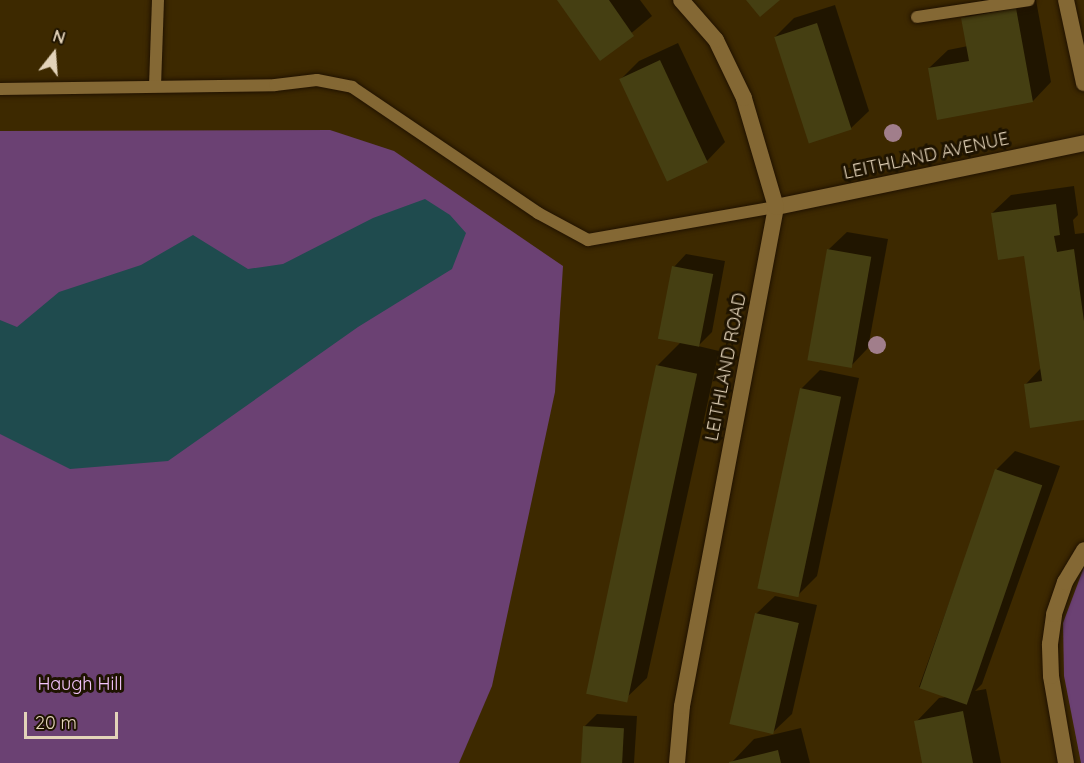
<!DOCTYPE html>
<style>
body{margin:0}
#map{position:relative;width:1084px;height:763px;overflow:hidden;background:#3d2900;font-family:Quicksand,sans-serif}
div>[style]{position:absolute}
.green>*{inset:0;background:#6b4173}
.water>*{inset:0;background:#1f4b4e}
.shadow>*{inset:0;background:#0007}
.building>*{inset:0;background:#453f12;transform-origin:0 0}
.roads{filter:drop-shadow(0 0 2px #201200) drop-shadow(0 0 2px #201200)}
.service>*{height:12px;margin:-6px;padding:0 6px;transform-origin:6px;border-radius:6px;background:#846834}
.minor>*{height:16px;margin:-8px;padding:0 8px;transform-origin:8px;border-radius:8px;background:#846834}
.trees>*{width:18px;height:18px;margin:-9px;border-radius:50%;background:#a17e8b}
span{translate:-50% -50%;white-space:nowrap;text-align:center;line-height:1.15;-webkit-text-stroke:6px #1e1300;paint-order:stroke}
.street-label{font-size:18px;color:#e3d3b9}
.park-label{font-size:18px;color:#f3c4fc}
.north{position:absolute;left:24px;top:24px;width:60px;height:60px;-webkit-text-stroke:4px #1e1300;paint-order:stroke;rotate:17deg;font-size:16px;font-weight:700;line-height:24px;text-align:center;color:#e3d3b9}
.north::after{content:'';display:block;margin:auto;width:21px;height:27px;background:#e3d3b9;clip-path:polygon(50% 0,100% 100%,50% 72%,0 100%)}
.scale{position:absolute;left:24px;top:712px;width:94px;height:27px;box-sizing:border-box;border:3px solid #e3d3b9;border-top:0;padding-left:8px;font-size:18px;line-height:21px;white-space:nowrap;color:#e3d3b9;-webkit-text-stroke:4px #1e1300;paint-order:stroke}
</style>
<div id="map">
<div class="green">
<div style="clip-path:polygon(330px 130px,394px 151px,563px 266px,555px 392px,492px 686px,459px 763px,0 763px,0 131px)"></div>
<div style="clip-path:polygon(1084px 567px,1084px 763px,1081px 763px,1064px 676px,1063px 623px)"></div>
</div>
<div class="water">
<div style="clip-path:polygon(425px 199px,450px 215px,466px 233px,452px 269px,358px 327px,168px 461px,70px 469px,0 434px,0 320px,17px 327px,59px 292px,141px 265px,193px 235px,248px 269px,283px 264px,373px 218px)"></div>
</div>
<div class="shadow">
<div style="clip-path:polygon(558px 0,640px 0,652px 16px,600px 59px)"></div>
<div style="clip-path:polygon(981px 0,1036px 0,1051px 82px,1033px 101px,929px 68px,948px 50px,968px 46px,963px 19px)"></div>
<div style="clip-path:polygon(835px 5px,869px 111px,850px 129px,775px 37px,794px 18px)"></div>
<div style="clip-path:polygon(678px 43px,725px 142px,707px 161px,621px 79px,639px 61px)"></div>
<div style="clip-path:polygon(1074px 186px,1078px 215px,1073px 220px,1075px 234px,1084px 233px,1084px 419px,1026px 384px,1041px 368px,1026px 255px,992px 213px,1011px 195px)"></div>
<div style="clip-path:polygon(847px 232px,888px 239px,868px 348px,850px 367px,828px 250px)"></div>
<div style="clip-path:polygon(686px 254px,725px 261px,712px 332px,698px 346px,719px 351px,647px 678px,623px 701px,657px 366px,681px 342px,674px 267px)"></div>
<div style="clip-path:polygon(820px 370px,859px 378px,817px 576px,798px 595px,801px 389px)"></div>
<div style="clip-path:polygon(1015px 451px,1060px 466px,982px 684px,975px 691px,986px 689px,1001px 763px,924px 763px,916px 722px,939px 698px,947px 697px,919px 687px,997px 469px)"></div>
<div style="clip-path:polygon(775px 596px,817px 605px,792px 714px,773px 732px,756px 614px)"></div>
<div style="clip-path:polygon(597px 714px,637px 716px,634px 763px,583px 763px,584px 727px)"></div>
<div style="clip-path:polygon(801px 728px,810px 763px,731px 763px,754px 739px)"></div>
</div>
<div class="building">
<div style="clip-path:polygon(557px 0,609px 0,634px 36px,600px 61px)"></div>
<div style="clip-path:polygon(746px 0,780px 0,760px 17px)"></div>
<div style="clip-path:polygon(1016px 8px,1033px 102px,937px 120px,928px 68px,969px 61px,961px 18px)"></div>
<div style="left:817px;top:23px;width:112px;height:45px;rotate:72deg"></div>
<div style="left:660px;top:60px;width:113px;height:45px;rotate:65deg"></div>
<div style="clip-path:polygon(1056px 204px,1060px 235px,1054px 236px,1057px 252px,1074px 249px,1084px 321px,1084px 420px,1030px 428px,1024px 384px,1042px 381px,1024px 256px,998px 260px,991px 213px)"></div>
<div style="left:827px;top:249px;width:45px;height:113px;rotate:10deg"></div>
<div style="left:672px;top:266px;width:42px;height:74px;rotate:11deg"></div>
<div style="left:656px;top:365px;width:42px;height:336px;rotate:12deg"></div>
<div style="left:800px;top:388px;width:42px;height:205px;rotate:12deg"></div>
<div style="left:995px;top:469px;width:50px;height:232px;rotate:19deg"></div>
<div style="left:755px;top:613px;width:45px;height:114px;rotate:13deg"></div>
<div style="clip-path:polygon(963px 711px,973px 763px,922px 763px,914px 721px)"></div>
<div style="left:583px;top:726px;width:41px;height:37px;rotate:3deg"></div>
<div style="clip-path:polygon(778px 750px,781px 763px,729px 763px,729px 762px)"></div>
</div>
<div class="roads">
<div class="service">
<div style="left:917px;top:17px;width:113px;rotate:-8.6deg"></div>
<div style="left:155px;top:86px;width:86px;rotate:-88deg"></div>
<div style="left:0;top:89px;width:275px;rotate:-0.8deg"></div>
<div style="left:275px;top:85px;width:42px;rotate:-6.8deg"></div>
<div style="left:317px;top:80px;width:36px;rotate:11deg"></div>
<div style="left:352px;top:87px;width:225px;rotate:34.1deg"></div>
<div style="left:538px;top:213px;width:57px;rotate:28.4deg"></div>
<div style="left:588px;top:240px;width:191px;rotate:-10deg"></div>
</div>
<div class="minor">
<div style="left:1066px;top:0;width:85px;rotate:77.8deg"></div>
<div style="left:776px;top:207px;width:315px;rotate:-11.7deg"></div>
<div style="left:677px;top:763px;width:57px;rotate:-85deg"></div>
<div style="left:682px;top:706px;width:508px;rotate:-79.33deg"></div>
<div style="left:776px;top:207px;width:114px;rotate:-106.4deg"></div>
<div style="left:744px;top:98px;width:64px;rotate:-115.8deg"></div>
<div style="left:716px;top:40px;width:53px;rotate:-131.2deg"></div>
<div style="left:1066px;top:763px;width:88px;rotate:-99.8deg"></div>
<div style="left:1051px;top:676px;width:32px;rotate:-92deg"></div>
<div style="left:1050px;top:644px;width:30px;rotate:-82deg"></div>
<div style="left:1054px;top:614px;width:34px;rotate:-71deg"></div>
<div style="left:1065px;top:582px;width:37px;rotate:-59deg"></div>
</div>
</div>
<div class="trees">
<div style="left:893px;top:133px"></div>
<div style="left:877px;top:345px"></div>
</div>
<div class="street-label">
<span style="left:926px;top:156px;rotate:-12deg">LEITHLAND AVENUE</span>
<span style="left:726px;top:367px;rotate:-79deg">LEITHLAND ROAD</span>
</div>
<div class="park-label">
<span style="left:80px;top:684px">Haugh Hill</span>
</div>
<div class="north">N</div>
<div class="scale">20 m</div>
</div>
